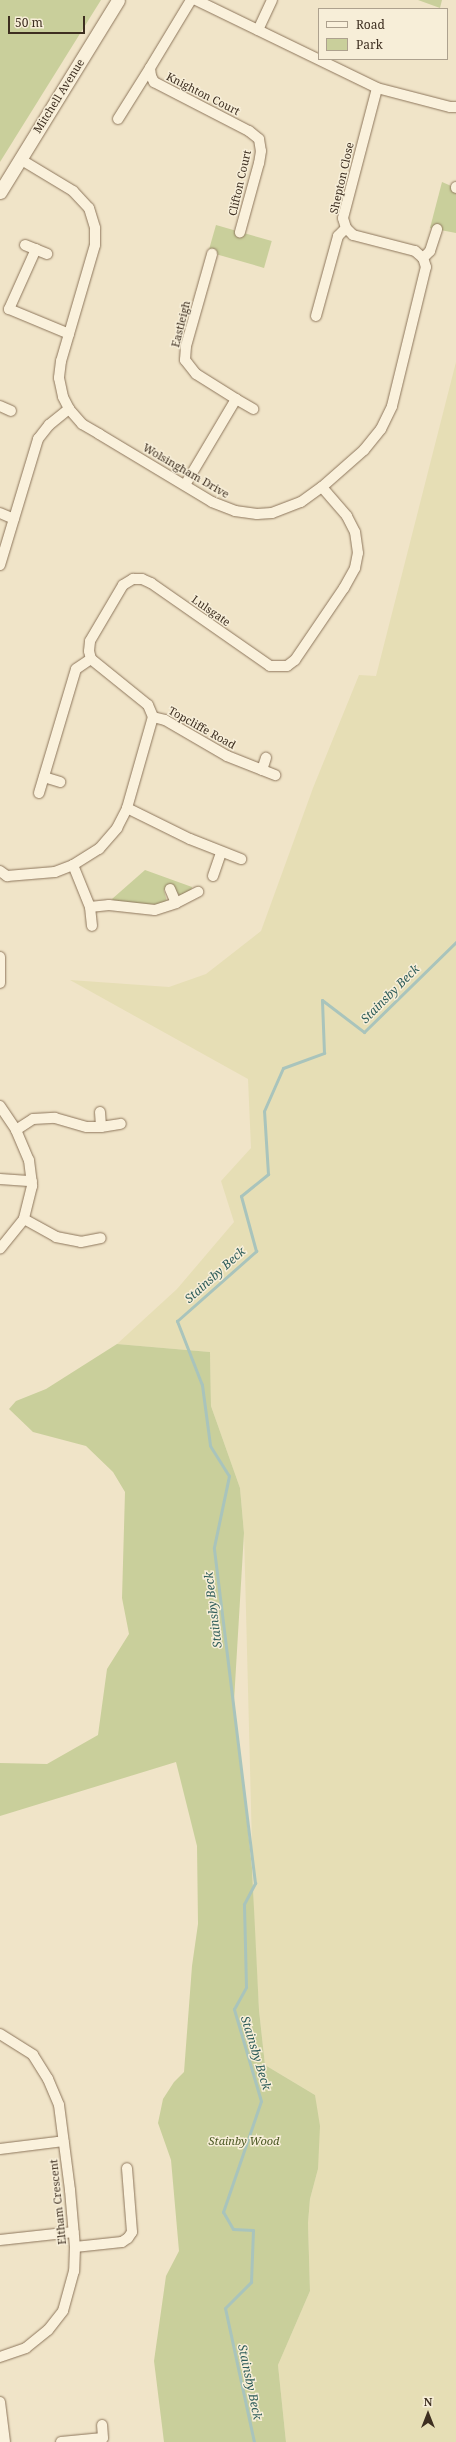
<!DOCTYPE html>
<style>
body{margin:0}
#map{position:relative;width:456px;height:2442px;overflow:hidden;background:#f0e4c8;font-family:"Noto Serif",serif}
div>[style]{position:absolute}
.farmland>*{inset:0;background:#e6deb5}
.green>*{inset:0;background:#c9cf9b;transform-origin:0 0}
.stream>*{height:3px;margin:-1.5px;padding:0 1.5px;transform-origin:1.5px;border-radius:1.5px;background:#a9c4bc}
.roads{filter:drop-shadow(0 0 1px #8d765c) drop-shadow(0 0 1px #8d765c)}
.minor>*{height:10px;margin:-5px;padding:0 5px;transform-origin:5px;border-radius:5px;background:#faf1dc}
.tertiary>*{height:13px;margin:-6.5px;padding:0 6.5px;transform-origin:6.5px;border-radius:6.5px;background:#faf1dc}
span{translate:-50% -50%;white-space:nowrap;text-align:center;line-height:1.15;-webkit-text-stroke:3px #f7eed8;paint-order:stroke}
.street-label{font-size:11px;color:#3d2e20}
.park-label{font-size:11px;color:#4d5a26;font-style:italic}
.water-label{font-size:12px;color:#2f5d5a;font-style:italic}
.legend{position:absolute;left:318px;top:8px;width:130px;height:52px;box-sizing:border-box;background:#f7eed8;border:1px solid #ada18e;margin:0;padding:5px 7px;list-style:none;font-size:12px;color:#3d2e20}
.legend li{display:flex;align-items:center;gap:8px;height:20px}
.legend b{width:20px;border:1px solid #ada18e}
.north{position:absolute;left:408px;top:2394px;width:40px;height:40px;-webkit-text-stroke:3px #f7eed8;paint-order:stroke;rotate:0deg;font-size:11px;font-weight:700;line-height:16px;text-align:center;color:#3d2e20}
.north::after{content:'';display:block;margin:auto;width:14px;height:18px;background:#3d2e20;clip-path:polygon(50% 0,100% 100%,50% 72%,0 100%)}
.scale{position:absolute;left:8px;top:16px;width:77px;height:18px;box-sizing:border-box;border:2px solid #3d2e20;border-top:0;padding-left:5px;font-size:12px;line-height:14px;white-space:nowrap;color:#3d2e20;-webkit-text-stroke:3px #f7eed8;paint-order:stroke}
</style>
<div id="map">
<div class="farmland">
<div style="clip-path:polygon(456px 362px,456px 2442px,286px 2442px,278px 2365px,310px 2291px,308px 2223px,310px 2199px,318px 2169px,315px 2095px,265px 2065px,259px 2010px,254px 1924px,244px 1533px,240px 1488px,211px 1406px,210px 1352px,117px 1344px,177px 1289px,234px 1222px,221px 1181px,251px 1148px,248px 1079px,70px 980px,169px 987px,206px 974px,261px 931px,313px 788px,359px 675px,376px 676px)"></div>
</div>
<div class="green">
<div style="clip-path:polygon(0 0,101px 0,0 162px)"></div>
<div style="clip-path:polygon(418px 0,442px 0,440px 8px)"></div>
<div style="clip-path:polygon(442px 182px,456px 188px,456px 233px,430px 228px)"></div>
<div style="left:216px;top:225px;width:58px;height:28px;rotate:16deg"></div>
<div style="clip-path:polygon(145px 870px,192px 887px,191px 891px,185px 895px,179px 895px,173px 888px,164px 890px,167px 902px,161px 905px,115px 902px,112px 899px)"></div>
<div style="clip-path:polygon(117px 1344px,210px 1352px,211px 1406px,240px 1488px,244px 1533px,234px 1701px,252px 1868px,259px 2010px,265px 2065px,315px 2095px,320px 2126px,318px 2169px,310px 2199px,308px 2223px,310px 2291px,278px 2365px,286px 2442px,164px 2442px,154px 2361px,166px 2276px,179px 2251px,171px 2160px,158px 2123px,163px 2099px,174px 2082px,184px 2072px,192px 1966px,198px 1924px,197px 1846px,176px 1762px,0 1816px,0 1763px,47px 1764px,98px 1735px,107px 1669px,129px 1634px,122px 1598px,125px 1492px,113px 1472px,86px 1446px,33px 1432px,9px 1409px,16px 1401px,46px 1389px)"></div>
</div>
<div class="stream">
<div style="left:254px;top:2442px;width:137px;rotate:-102.2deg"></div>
<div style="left:225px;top:2308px;width:37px;rotate:-45deg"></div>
<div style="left:251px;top:2282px;width:52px;rotate:-87.8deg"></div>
<div style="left:253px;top:2230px;width:20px;rotate:-177deg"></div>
<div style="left:233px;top:2229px;width:20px;rotate:-120deg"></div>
<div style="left:223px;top:2212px;width:117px;rotate:-71.1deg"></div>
<div style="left:261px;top:2101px;width:96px;rotate:-106.4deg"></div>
<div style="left:234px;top:2009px;width:25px;rotate:-61deg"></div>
<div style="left:246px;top:1987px;width:83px;rotate:-91.4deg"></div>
<div style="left:244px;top:1904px;width:24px;rotate:-62deg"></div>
<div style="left:255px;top:1883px;width:338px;rotate:-97deg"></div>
<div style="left:214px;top:1547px;width:73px;rotate:-78.1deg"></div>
<div style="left:229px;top:1476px;width:36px;rotate:-122deg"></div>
<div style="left:210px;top:1445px;width:61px;rotate:-97.6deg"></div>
<div style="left:202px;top:1385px;width:69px;rotate:-111.3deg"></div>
<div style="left:177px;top:1321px;width:106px;rotate:-41.5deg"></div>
<div style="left:256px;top:1251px;width:57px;rotate:-105.3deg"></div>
<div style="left:241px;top:1196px;width:35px;rotate:-39deg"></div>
<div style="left:268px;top:1174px;width:63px;rotate:-93.6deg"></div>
<div style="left:264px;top:1111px;width:47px;rotate:-66.2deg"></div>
<div style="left:283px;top:1068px;width:44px;rotate:-20.1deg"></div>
<div style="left:324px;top:1053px;width:53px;rotate:-92.2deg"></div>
<div style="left:322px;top:1000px;width:53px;rotate:37.3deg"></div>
<div style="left:364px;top:1032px;width:129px;rotate:-44.4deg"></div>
</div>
<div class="roads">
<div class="minor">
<div style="left:191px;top:0;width:79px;rotate:121.1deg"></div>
<div style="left:150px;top:68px;width:8px;rotate:83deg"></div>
<div style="left:151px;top:76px;width:7px;rotate:63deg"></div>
<div style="left:154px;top:82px;width:107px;rotate:27.3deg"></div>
<div style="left:249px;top:131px;width:13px;rotate:39deg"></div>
<div style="left:259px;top:139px;width:12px;rotate:81deg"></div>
<div style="left:261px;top:151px;width:12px;rotate:99deg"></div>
<div style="left:259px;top:163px;width:72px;rotate:105.4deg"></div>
<div style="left:196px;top:0;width:201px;rotate:25.9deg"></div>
<div style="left:377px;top:88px;width:75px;rotate:14.6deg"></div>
<div style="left:450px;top:107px;width:6px"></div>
<div style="left:258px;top:30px;width:33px;rotate:-65deg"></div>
<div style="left:118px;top:119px;width:60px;rotate:-57.9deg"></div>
<div style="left:20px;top:159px;width:62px;rotate:31.1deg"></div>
<div style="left:73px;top:191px;width:23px;rotate:47deg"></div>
<div style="left:89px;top:208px;width:21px;rotate:73deg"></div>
<div style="left:95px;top:228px;width:17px;rotate:90deg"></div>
<div style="left:95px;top:245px;width:121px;rotate:106.3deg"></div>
<div style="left:61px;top:361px;width:17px;rotate:97deg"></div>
<div style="left:59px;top:378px;width:19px;rotate:78deg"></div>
<div style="left:63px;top:397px;width:13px;rotate:63deg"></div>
<div style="left:69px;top:409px;width:20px;rotate:49deg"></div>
<div style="left:82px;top:424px;width:20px;rotate:30deg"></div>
<div style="left:99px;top:434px;width:132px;rotate:31deg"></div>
<div style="left:212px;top:502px;width:25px;rotate:21deg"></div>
<div style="left:235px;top:511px;width:22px;rotate:8deg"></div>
<div style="left:257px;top:514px;width:15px;rotate:-4deg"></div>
<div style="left:272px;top:513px;width:31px;rotate:-21deg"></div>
<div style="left:301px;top:502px;width:26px;rotate:-36deg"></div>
<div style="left:322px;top:487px;width:56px;rotate:-41.4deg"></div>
<div style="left:364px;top:450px;width:27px;rotate:-51deg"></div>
<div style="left:381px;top:429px;width:25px;rotate:-64deg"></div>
<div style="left:392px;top:406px;width:143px;rotate:-76.3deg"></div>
<div style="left:426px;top:267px;width:9px;rotate:-108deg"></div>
<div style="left:423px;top:258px;width:10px;rotate:-45deg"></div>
<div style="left:430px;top:251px;width:23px;rotate:-72deg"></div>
<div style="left:456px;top:188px;width:1px;rotate:-90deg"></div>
<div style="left:346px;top:228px;width:10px;rotate:45deg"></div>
<div style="left:353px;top:235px;width:64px;rotate:14.5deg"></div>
<div style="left:415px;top:251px;width:11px;rotate:41deg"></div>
<div style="left:25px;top:245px;width:24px;rotate:22deg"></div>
<div style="left:36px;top:249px;width:66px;rotate:114.2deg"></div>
<div style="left:9px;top:309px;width:65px;rotate:22.6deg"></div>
<div style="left:316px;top:316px;width:83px;rotate:-74.6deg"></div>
<div style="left:338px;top:236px;width:11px;rotate:-45deg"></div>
<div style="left:346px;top:228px;width:10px;rotate:-107deg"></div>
<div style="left:343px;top:218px;width:134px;rotate:-75.3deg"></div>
<div style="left:236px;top:399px;width:20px;rotate:30deg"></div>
<div style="left:0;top:406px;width:12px;rotate:24deg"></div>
<div style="left:185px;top:485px;width:100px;rotate:-59.3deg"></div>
<div style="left:236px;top:399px;width:47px;rotate:-148deg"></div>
<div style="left:196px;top:374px;width:18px;rotate:-128deg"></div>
<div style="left:185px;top:360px;width:14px;rotate:-86deg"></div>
<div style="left:186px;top:346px;width:96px;rotate:-74.2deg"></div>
<div style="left:0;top:513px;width:15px;rotate:23deg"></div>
<div style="left:0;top:565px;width:132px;rotate:-73.2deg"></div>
<div style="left:38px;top:439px;width:18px;rotate:-52deg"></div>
<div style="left:49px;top:425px;width:26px;rotate:-39deg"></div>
<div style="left:91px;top:659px;width:73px;rotate:38.9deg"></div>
<div style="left:148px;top:705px;width:13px;rotate:67deg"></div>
<div style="left:153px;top:717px;width:12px;rotate:14deg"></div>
<div style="left:165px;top:720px;width:72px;rotate:30.1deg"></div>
<div style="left:227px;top:756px;width:52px;rotate:21.6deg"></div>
<div style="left:262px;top:770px;width:13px;rotate:-72deg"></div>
<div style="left:44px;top:777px;width:17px;rotate:17deg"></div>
<div style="left:39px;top:793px;width:129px;rotate:-73.4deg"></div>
<div style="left:76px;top:669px;width:18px;rotate:-34deg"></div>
<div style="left:91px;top:659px;width:8px;rotate:-104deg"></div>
<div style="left:89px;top:651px;width:10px;rotate:-84deg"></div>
<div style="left:90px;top:641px;width:65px;rotate:-59.5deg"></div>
<div style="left:123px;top:585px;width:12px;rotate:-31deg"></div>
<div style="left:133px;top:579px;width:9px"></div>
<div style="left:142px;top:579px;width:10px;rotate:24deg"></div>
<div style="left:151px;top:583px;width:145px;rotate:34.9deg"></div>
<div style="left:270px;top:666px;width:17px"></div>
<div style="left:287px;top:666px;width:10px;rotate:-37deg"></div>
<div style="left:295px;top:660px;width:87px;rotate:-55.8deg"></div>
<div style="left:344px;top:588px;width:23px;rotate:-61deg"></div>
<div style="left:355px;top:568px;width:15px;rotate:-79deg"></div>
<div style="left:358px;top:553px;width:21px;rotate:-98deg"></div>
<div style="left:355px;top:532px;width:18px;rotate:-117deg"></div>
<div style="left:347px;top:516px;width:38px;rotate:-131deg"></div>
<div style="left:127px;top:808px;width:70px;rotate:26.2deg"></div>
<div style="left:190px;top:839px;width:55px;rotate:21.4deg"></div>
<div style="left:73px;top:865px;width:45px;rotate:68deg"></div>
<div style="left:90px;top:907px;width:19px;rotate:-6deg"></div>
<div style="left:109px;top:905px;width:46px;rotate:6.2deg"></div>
<div style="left:155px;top:910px;width:22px;rotate:-18deg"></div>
<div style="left:176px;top:903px;width:25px;rotate:-27deg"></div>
<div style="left:0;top:871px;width:9px;rotate:36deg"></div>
<div style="left:7px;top:876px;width:48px;rotate:-4.8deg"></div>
<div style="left:55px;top:872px;width:19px;rotate:-21deg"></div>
<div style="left:73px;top:865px;width:31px;rotate:-32deg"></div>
<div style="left:99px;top:849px;width:28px;rotate:-49deg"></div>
<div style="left:117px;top:828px;width:22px;rotate:-63deg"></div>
<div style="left:127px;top:808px;width:95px;rotate:-74.1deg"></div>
<div style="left:213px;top:876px;width:24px;rotate:-71deg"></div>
<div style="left:170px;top:889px;width:15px;rotate:67deg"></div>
<div style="left:90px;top:907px;width:19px;rotate:84deg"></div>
<div style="left:0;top:957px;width:26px;rotate:90deg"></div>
<div style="left:0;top:1106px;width:29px;rotate:56deg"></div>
<div style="left:16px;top:1130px;width:33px;rotate:67deg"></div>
<div style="left:29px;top:1160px;width:26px;rotate:83deg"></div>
<div style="left:32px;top:1186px;width:34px;rotate:104deg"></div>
<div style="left:24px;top:1219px;width:38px;rotate:129deg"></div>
<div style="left:100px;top:1112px;width:15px;rotate:86deg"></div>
<div style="left:16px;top:1130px;width:20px;rotate:-33deg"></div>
<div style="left:33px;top:1119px;width:22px;rotate:-3deg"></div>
<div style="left:55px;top:1118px;width:33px;rotate:16deg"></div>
<div style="left:87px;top:1127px;width:14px"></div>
<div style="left:101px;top:1127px;width:20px;rotate:-9deg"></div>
<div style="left:0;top:1179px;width:32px;rotate:4deg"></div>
<div style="left:24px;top:1219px;width:37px;rotate:29deg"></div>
<div style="left:56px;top:1237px;width:25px;rotate:11deg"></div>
<div style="left:81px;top:1242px;width:20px;rotate:-11deg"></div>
<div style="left:0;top:2034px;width:39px;rotate:32deg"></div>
<div style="left:33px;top:2055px;width:28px;rotate:58deg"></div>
<div style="left:48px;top:2079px;width:28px;rotate:67deg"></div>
<div style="left:59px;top:2105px;width:86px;rotate:82.6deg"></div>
<div style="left:70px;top:2190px;width:57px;rotate:85deg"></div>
<div style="left:75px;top:2247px;width:24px;rotate:92deg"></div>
<div style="left:74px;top:2271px;width:41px;rotate:105.4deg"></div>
<div style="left:63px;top:2311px;width:24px;rotate:128deg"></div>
<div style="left:48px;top:2330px;width:28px;rotate:141deg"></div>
<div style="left:26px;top:2348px;width:28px;rotate:161deg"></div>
<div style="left:0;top:2149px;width:64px;rotate:-7.1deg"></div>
<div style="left:0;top:2240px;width:74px;rotate:-6.2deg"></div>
<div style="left:75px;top:2247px;width:47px;rotate:-6.1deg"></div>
<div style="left:122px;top:2242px;width:7px;rotate:-34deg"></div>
<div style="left:128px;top:2238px;width:7px;rotate:-56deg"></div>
<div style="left:132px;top:2232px;width:64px;rotate:-94.5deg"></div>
<div style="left:0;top:2402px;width:40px;rotate:82.9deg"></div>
<div style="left:61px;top:2442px;width:42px;rotate:-5.4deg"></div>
<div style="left:103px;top:2438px;width:13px;rotate:-94deg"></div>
</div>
<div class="tertiary">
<div style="left:0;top:192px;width:225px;rotate:-58.4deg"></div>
</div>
</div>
<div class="street-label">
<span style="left:203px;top:94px;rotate:27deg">Knighton Court</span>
<span style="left:59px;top:96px;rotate:-58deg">Mitchell Avenue</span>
<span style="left:342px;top:178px;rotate:-77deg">Shepton Close</span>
<span style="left:240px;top:183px;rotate:-77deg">Clifton Court</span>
<span style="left:181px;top:324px;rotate:-76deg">Eastleigh</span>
<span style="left:186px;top:471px;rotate:30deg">Wolsingham Drive</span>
<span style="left:211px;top:611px;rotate:35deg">Lulsgate</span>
<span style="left:202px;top:728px;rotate:29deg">Topcliffe Road</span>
<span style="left:58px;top:2202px;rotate:-96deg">Eltham Crescent</span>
</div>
<div class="park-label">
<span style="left:244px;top:2141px">Stainby Wood</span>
</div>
<div class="water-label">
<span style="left:390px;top:994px;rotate:-45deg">Stainsby Beck</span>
<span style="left:215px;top:1275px;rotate:-42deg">Stainsby Beck</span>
<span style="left:213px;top:1610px;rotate:-97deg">Stainsby Beck</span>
<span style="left:256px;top:2053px;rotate:73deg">Stainsby Beck</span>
<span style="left:250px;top:2382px;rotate:78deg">Stainsby Beck</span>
</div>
<ul class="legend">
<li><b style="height:5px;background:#faf1dc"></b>Road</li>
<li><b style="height:11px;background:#c9cf9b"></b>Park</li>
</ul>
<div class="north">N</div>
<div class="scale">50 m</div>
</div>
